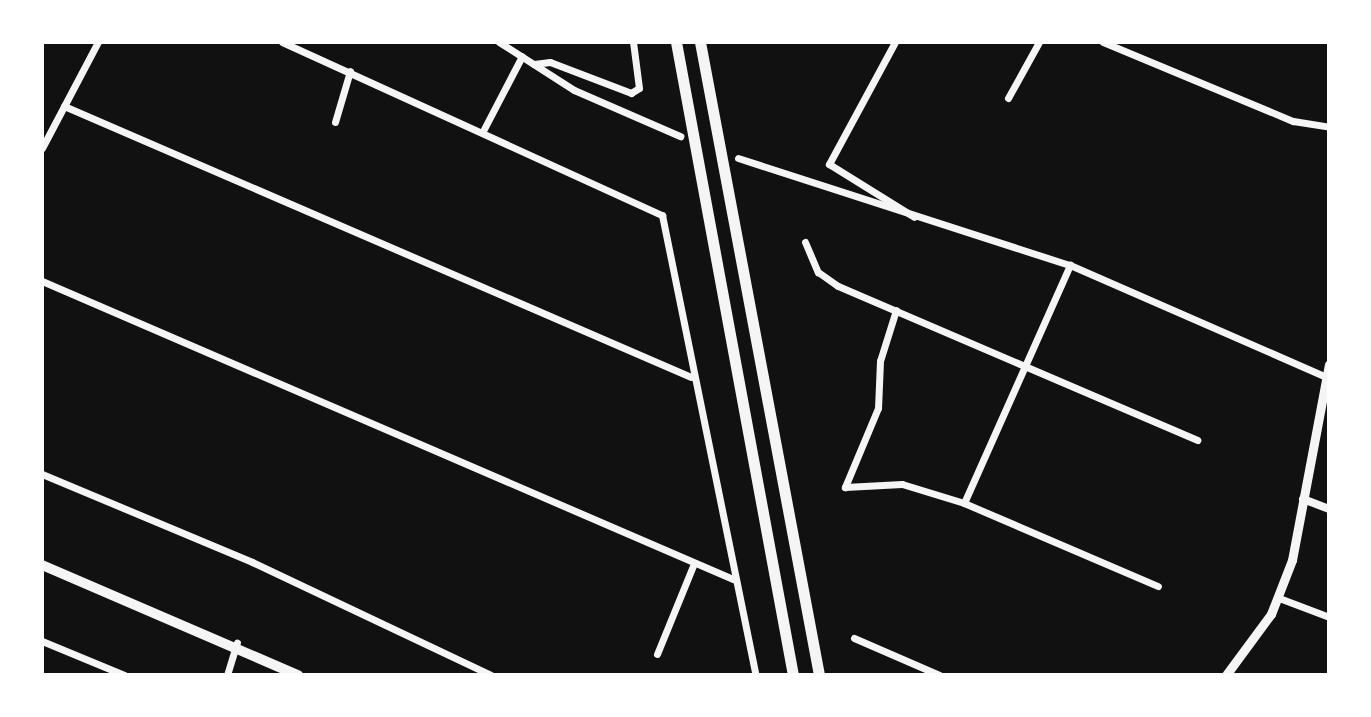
<!DOCTYPE html>
<style>
body{margin:0}
#map{position:relative;width:1371px;height:717px;overflow:hidden;background:#111;font-family:"DM Sans",sans-serif}
div>[style]{position:absolute}
.minor>*{height:7px;margin:-3.5px;padding:0 3.5px;transform-origin:3.5px;border-radius:3.5px;background:#f5f5f5}
.tertiary>*{height:8px;margin:-4px;padding:0 4px;transform-origin:4px;border-radius:4px;background:#f5f5f5}
.secondary>*{height:9px;margin:-4.5px;padding:0 4.5px;transform-origin:4.5px;border-radius:4.5px;background:#f5f5f5}
.primary>*{height:10px;margin:-5px;padding:0 5px;transform-origin:5px;border-radius:5px;background:#f5f5f5}
.trunk>*{height:11px;margin:-5.5px;padding:0 5.5px;transform-origin:5.5px;border-radius:5.5px;background:#f5f5f5}
span{translate:-50% -50%;white-space:nowrap;text-align:center;line-height:1.15;-webkit-text-stroke:6px #fff;paint-order:stroke}
.frame{position:absolute;inset:0;border:44px solid #fff;pointer-events:none}
</style>
<div id="map">
<div class="minor">
<div style="left:282px;top:42px;width:418px;rotate:24.5deg"></div>
<div style="left:662px;top:215px;width:470px;rotate:78.5deg"></div>
<div style="left:499px;top:42px;width:89px;rotate:32.6deg"></div>
<div style="left:574px;top:90px;width:116px;rotate:23.5deg"></div>
<div style="left:895px;top:42px;width:139px;rotate:118.4deg"></div>
<div style="left:829px;top:164px;width:100px;rotate:31.9deg"></div>
<div style="left:1103px;top:42px;width:206px;rotate:22.6deg"></div>
<div style="left:1293px;top:121px;width:36px;rotate:9deg"></div>
<div style="left:534px;top:64px;width:16px;rotate:-7deg"></div>
<div style="left:550px;top:62px;width:87px;rotate:20.9deg"></div>
<div style="left:631px;top:93px;width:9px;rotate:-32deg"></div>
<div style="left:639px;top:88px;width:46px;rotate:-97.4deg"></div>
<div style="left:1008px;top:98px;width:64px;rotate:-61deg"></div>
<div style="left:64px;top:106px;width:683px;rotate:23.37deg"></div>
<div style="left:335px;top:122px;width:53px;rotate:-73.6deg"></div>
<div style="left:484px;top:129px;width:82px;rotate:-62.5deg"></div>
<div style="left:42px;top:148px;width:120px;rotate:-62.2deg"></div>
<div style="left:738px;top:158px;width:349px;rotate:17.9deg"></div>
<div style="left:1070px;top:265px;width:279px;rotate:23.6deg"></div>
<div style="left:805px;top:242px;width:33px;rotate:67deg"></div>
<div style="left:818px;top:272px;width:24px;rotate:35deg"></div>
<div style="left:838px;top:286px;width:391px;rotate:23.2deg"></div>
<div style="left:42px;top:281px;width:753px;rotate:23.33deg"></div>
<div style="left:896px;top:310px;width:53px;rotate:107.4deg"></div>
<div style="left:880px;top:361px;width:47px;rotate:92.4deg"></div>
<div style="left:878px;top:408px;width:86px;rotate:112.7deg"></div>
<div style="left:845px;top:487px;width:57px;rotate:-3deg"></div>
<div style="left:902px;top:484px;width:65px;rotate:17deg"></div>
<div style="left:964px;top:503px;width:211px;rotate:23.2deg"></div>
<div style="left:42px;top:474px;width:228px;rotate:22.7deg"></div>
<div style="left:252px;top:562px;width:264px;rotate:25.3deg"></div>
<div style="left:964px;top:503px;width:261px;rotate:-66deg"></div>
<div style="left:1279px;top:598px;width:53px;rotate:20.8deg"></div>
<div style="left:854px;top:638px;width:93px;rotate:23.5deg"></div>
<div style="left:42px;top:641px;width:89px;rotate:22.5deg"></div>
<div style="left:657px;top:654px;width:95px;rotate:-67.8deg"></div>
<div style="left:227px;top:675px;width:34px;rotate:-73deg"></div>
</div>
<div class="tertiary">
<div style="left:1303px;top:499px;width:28px;rotate:21deg"></div>
</div>
<div class="secondary">
<div style="left:1226px;top:675px;width:76px;rotate:-53.6deg"></div>
<div style="left:1271px;top:614px;width:58px;rotate:-68.7deg"></div>
<div style="left:1292px;top:560px;width:199px;rotate:-79.3deg"></div>
</div>
<div class="primary">
<div style="left:42px;top:565px;width:279px;rotate:23.3deg"></div>
</div>
<div class="trunk">
<div style="left:676px;top:42px;width:644px;rotate:79.53deg"></div>
<div style="left:700px;top:42px;width:644px;rotate:79.35deg"></div>
</div>
<div class="frame"></div>
</div>
